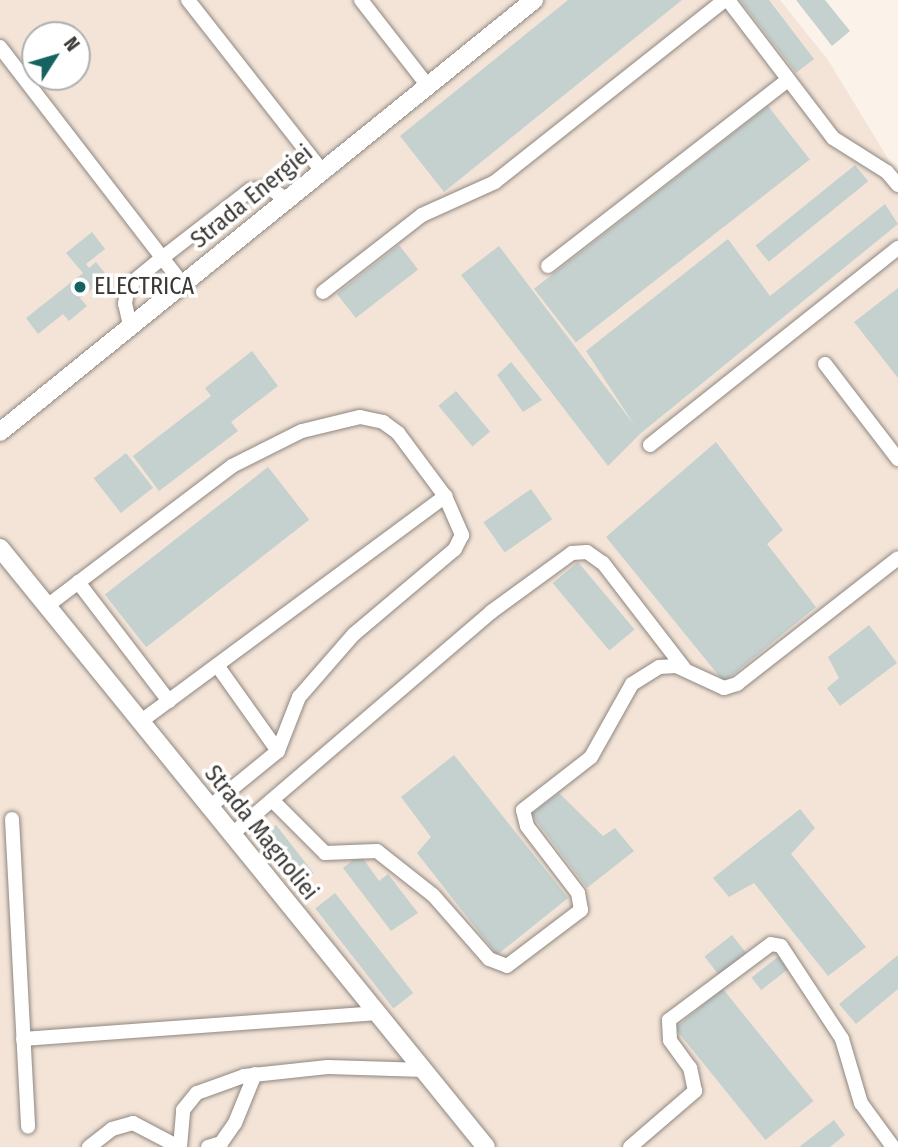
<!DOCTYPE html>
<style>
body{margin:0}
#map{position:relative;width:898px;height:1147px;overflow:hidden;background:#fbf2ea;font-family:"Fira Sans Condensed",sans-serif}
div>[style]{position:absolute}
.built>*{inset:0;background:#f3e4d7}
.building>*{inset:0;background:#c4d1cf;transform-origin:0 0}
.roads{filter:drop-shadow(0 0 2px #8f8780) drop-shadow(0 0 2px #8f8780)}
.minor>*{height:14px;margin:-7px;padding:0 7px;transform-origin:7px;border-radius:7px;background:#fff}
.major>*{height:18px;margin:-9px;padding:0 9px;transform-origin:9px;border-radius:9px;background:#fff}
.dots>*{width:19px;height:19px;translate:-50% -50%;box-sizing:border-box;border:4px solid #fff;border-radius:50%}
span{translate:-50% -50%;white-space:nowrap;text-align:center;line-height:1.15;-webkit-text-stroke:7px #fff;paint-order:stroke}
.street-label{font-size:24px;color:#3b3835}
.poi-label{font-size:24px;color:#3b3835}
.left{translate:0 -50%;text-align:left}
.north{position:absolute;left:21px;top:21px;width:70px;height:70px;box-sizing:border-box;background:#fff;border:2px solid #b1afae;border-radius:50%;rotate:53deg;font-size:19px;font-weight:700;line-height:28px;text-align:center;color:#3b3835}
.north::after{content:'';display:block;margin:auto;width:24px;height:32px;background:#14635f;clip-path:polygon(50% 0,100% 100%,50% 72%,0 100%)}
</style>
<div id="map">
<div class="built">
<div style="clip-path:polygon(evenodd,0 0,780px 0,828px 60px,898px 175px,898px 1147px,0 1147px,0 0,35px 35px,77px 35px,77px 77px,35px 77px,35px 35px)"></div>
</div>
<div class="building">
<div style="clip-path:polygon(568px 0,682px 0,444px 192px,400px 136px)"></div>
<div style="clip-path:polygon(740px 0,769px 0,814px 59px,796px 73px)"></div>
<div style="clip-path:polygon(796px 0,825px 0,850px 31px,832px 46px)"></div>
<div style="left:768px;top:106px;width:68px;height:297px;rotate:52deg"></div>
<div style="left:855px;top:165px;width:21px;height:128px;rotate:51deg"></div>
<div style="clip-path:polygon(885px 204px,898px 224px,641px 433px,608px 466px,461px 275px,499px 246px,635px 426px,586px 351px,728px 239px,770px 296px)"></div>
<div style="clip-path:polygon(92px 232px,105px 249px,86px 264px,89px 268px,96px 262px,108px 277px,80px 298px,87px 306px,69px 321px,63px 314px,38px 334px,26px 318px,83px 273px,66px 253px)"></div>
<div style="left:399px;top:245px;width:31px;height:79px;rotate:52deg"></div>
<div style="clip-path:polygon(898px 288px,898px 378px,854px 322px)"></div>
<div style="clip-path:polygon(252px 351px,278px 386px,231px 422px,238px 431px,159px 491px,133px 456px,211px 396px,205px 388px)"></div>
<div style="clip-path:polygon(511px 362px,542px 400px,523px 412px,497px 375px)"></div>
<div style="left:456px;top:391px;width:53px;height:23px;rotate:50deg"></div>
<div style="clip-path:polygon(716px 442px,783px 530px,767px 544px,816px 607px,724px 682px,606px 537px)"></div>
<div style="left:126px;top:453px;width:44px;height:41px;rotate:52deg"></div>
<div style="left:268px;top:467px;width:67px;height:207px;rotate:52deg"></div>
<div style="left:531px;top:489px;width:37px;height:58px;rotate:55deg"></div>
<div style="left:578px;top:562px;width:88px;height:33px;rotate:50deg"></div>
<div style="clip-path:polygon(869px 625px,897px 663px,840px 706px,827px 688px,839px 678px,828px 657px)"></div>
<div style="clip-path:polygon(454px 755px,568px 898px,497px 955px,417px 853px,431px 837px,401px 797px)"></div>
<div style="clip-path:polygon(559px 793px,603px 836px,615px 828px,634px 851px,587px 888px,531px 814px)"></div>
<div style="clip-path:polygon(800px 809px,815px 828px,791px 854px,866px 947px,828px 976px,754px 883px,729px 897px,713px 878px)"></div>
<div style="left:276px;top:825px;width:61px;height:16px;rotate:52deg"></div>
<div style="clip-path:polygon(360px 854px,379px 881px,388px 874px,418px 913px,391px 931px,343px 868px)"></div>
<div style="left:335px;top:893px;width:127px;height:25px;rotate:52deg"></div>
<div style="left:732px;top:935px;width:23px;height:35px;rotate:52deg"></div>
<div style="clip-path:polygon(898px 955px,898px 989px,856px 1024px,839px 1004px)"></div>
<div style="left:779px;top:956px;width:16px;height:35px;rotate:52deg"></div>
<div style="left:723px;top:989px;width:144px;height:62px;rotate:51deg"></div>
<div style="clip-path:polygon(834px 1120px,845px 1135px,830px 1147px,799px 1147px)"></div>
</div>
<div class="roads">
<div class="minor">
<div style="left:188px;top:0;width:219px;rotate:51.9deg"></div>
<div style="left:361px;top:0;width:109px;rotate:52.1deg"></div>
<div style="left:728px;top:0;width:173px;rotate:52.7deg"></div>
<div style="left:833px;top:138px;width:64px;rotate:32.2deg"></div>
<div style="left:887px;top:172px;width:17px;rotate:50deg"></div>
<div style="left:0;top:47px;width:300px;rotate:52.4deg"></div>
<div style="left:548px;top:266px;width:304px;rotate:-37.8deg"></div>
<div style="left:323px;top:292px;width:125px;rotate:-37.9deg"></div>
<div style="left:422px;top:215px;width:80px;rotate:-24.3deg"></div>
<div style="left:495px;top:182px;width:293px;rotate:-38.4deg"></div>
<div style="left:130px;top:325px;width:22px;rotate:-103deg"></div>
<div style="left:125px;top:304px;width:18px;rotate:-81deg"></div>
<div style="left:128px;top:286px;width:44px;rotate:-39.5deg"></div>
<div style="left:162px;top:258px;width:111px;rotate:-37.7deg"></div>
<div style="left:250px;top:190px;width:20px;rotate:-6deg"></div>
<div style="left:270px;top:188px;width:22px;rotate:36deg"></div>
<div style="left:825px;top:364px;width:120px;rotate:52.5deg"></div>
<div style="left:650px;top:445px;width:317px;rotate:-38.5deg"></div>
<div style="left:78px;top:582px;width:150px;rotate:52.6deg"></div>
<div style="left:47px;top:606px;width:232px;rotate:-37.1deg"></div>
<div style="left:232px;top:466px;width:78px;rotate:-26.6deg"></div>
<div style="left:302px;top:431px;width:60px;rotate:-13.6deg"></div>
<div style="left:360px;top:417px;width:24px;rotate:12deg"></div>
<div style="left:383px;top:422px;width:19px;rotate:36deg"></div>
<div style="left:398px;top:433px;width:79px;rotate:53.3deg"></div>
<div style="left:445px;top:496px;width:43px;rotate:66.4deg"></div>
<div style="left:462px;top:535px;width:16px;rotate:117deg"></div>
<div style="left:455px;top:549px;width:132px;rotate:139.9deg"></div>
<div style="left:354px;top:634px;width:84px;rotate:131.1deg"></div>
<div style="left:299px;top:697px;width:58px;rotate:111.3deg"></div>
<div style="left:278px;top:751px;width:90px;rotate:140.8deg"></div>
<div style="left:219px;top:668px;width:102px;rotate:54.6deg"></div>
<div style="left:140px;top:722px;width:380px;rotate:-36.5deg"></div>
<div style="left:272px;top:800px;width:75px;rotate:45deg"></div>
<div style="left:325px;top:853px;width:52px;rotate:-2.2deg"></div>
<div style="left:377px;top:851px;width:71px;rotate:38.2deg"></div>
<div style="left:433px;top:895px;width:85px;rotate:48.8deg"></div>
<div style="left:489px;top:959px;width:19px;rotate:21deg"></div>
<div style="left:507px;top:966px;width:93px;rotate:-37.1deg"></div>
<div style="left:581px;top:910px;width:17px;rotate:-100deg"></div>
<div style="left:578px;top:893px;width:84px;rotate:-127.3deg"></div>
<div style="left:527px;top:826px;width:16px;rotate:-104deg"></div>
<div style="left:523px;top:810px;width:86px;rotate:-37.9deg"></div>
<div style="left:591px;top:757px;width:84px;rotate:-60.7deg"></div>
<div style="left:632px;top:684px;width:32px;rotate:-32deg"></div>
<div style="left:659px;top:667px;width:17px;rotate:-3deg"></div>
<div style="left:676px;top:666px;width:53px;rotate:24.6deg"></div>
<div style="left:724px;top:688px;width:14px;rotate:-17deg"></div>
<div style="left:737px;top:684px;width:204px;rotate:-38deg"></div>
<div style="left:12px;top:819px;width:308px;rotate:87deg"></div>
<div style="left:231px;top:835px;width:343px;rotate:-40.6deg"></div>
<div style="left:491px;top:612px;width:100px;rotate:-36.1deg"></div>
<div style="left:572px;top:553px;width:15px;rotate:-4deg"></div>
<div style="left:587px;top:552px;width:19px;rotate:35deg"></div>
<div style="left:603px;top:563px;width:133px;rotate:52.4deg"></div>
<div style="left:23px;top:1039px;width:356px;rotate:-4.2deg"></div>
<div style="left:89px;top:1147px;width:29px;rotate:-38deg"></div>
<div style="left:112px;top:1129px;width:22px;rotate:-16deg"></div>
<div style="left:133px;top:1123px;width:52px;rotate:27.6deg"></div>
<div style="left:180px;top:1147px;width:37px;rotate:-85deg"></div>
<div style="left:183px;top:1110px;width:22px;rotate:-51deg"></div>
<div style="left:197px;top:1093px;width:50px;rotate:-19.9deg"></div>
<div style="left:244px;top:1076px;width:84px;rotate:-6.1deg"></div>
<div style="left:328px;top:1067px;width:97px;rotate:1.8deg"></div>
<div style="left:208px;top:1147px;width:14px;rotate:-17deg"></div>
<div style="left:221px;top:1143px;width:24px;rotate:-55deg"></div>
<div style="left:235px;top:1123px;width:53px;rotate:-67.8deg"></div>
<div style="left:630px;top:1147px;width:86px;rotate:-40.7deg"></div>
<div style="left:695px;top:1091px;width:24px;rotate:-102deg"></div>
<div style="left:690px;top:1068px;width:34px;rotate:-126deg"></div>
<div style="left:670px;top:1040px;width:20px;rotate:-93deg"></div>
<div style="left:669px;top:1020px;width:127px;rotate:-36.7deg"></div>
<div style="left:771px;top:944px;width:10px;rotate:11deg"></div>
<div style="left:781px;top:946px;width:111px;rotate:56.7deg"></div>
<div style="left:842px;top:1039px;width:67px;rotate:73.5deg"></div>
<div style="left:861px;top:1103px;width:54px;rotate:54deg"></div>
</div>
<div class="major">
<div style="left:0;top:432px;width:687px;rotate:-38.97deg"></div>
<div style="left:0;top:548px;width:771px;rotate:50.95deg"></div>
</div>
</div>
<div class="dots">
<div style="left:80px;top:287px;background:#14635f"></div>
</div>
<div class="street-label">
<span style="left:252px;top:197px;rotate:-39deg">Strada Energiei</span>
<span style="left:261px;top:833px;rotate:51deg">Strada Magnoliei</span>
</div>
<div class="poi-label">
<span class="left" style="left:94px;top:287px">ELECTRICA</span>
</div>
<div class="north">N</div>
</div>
